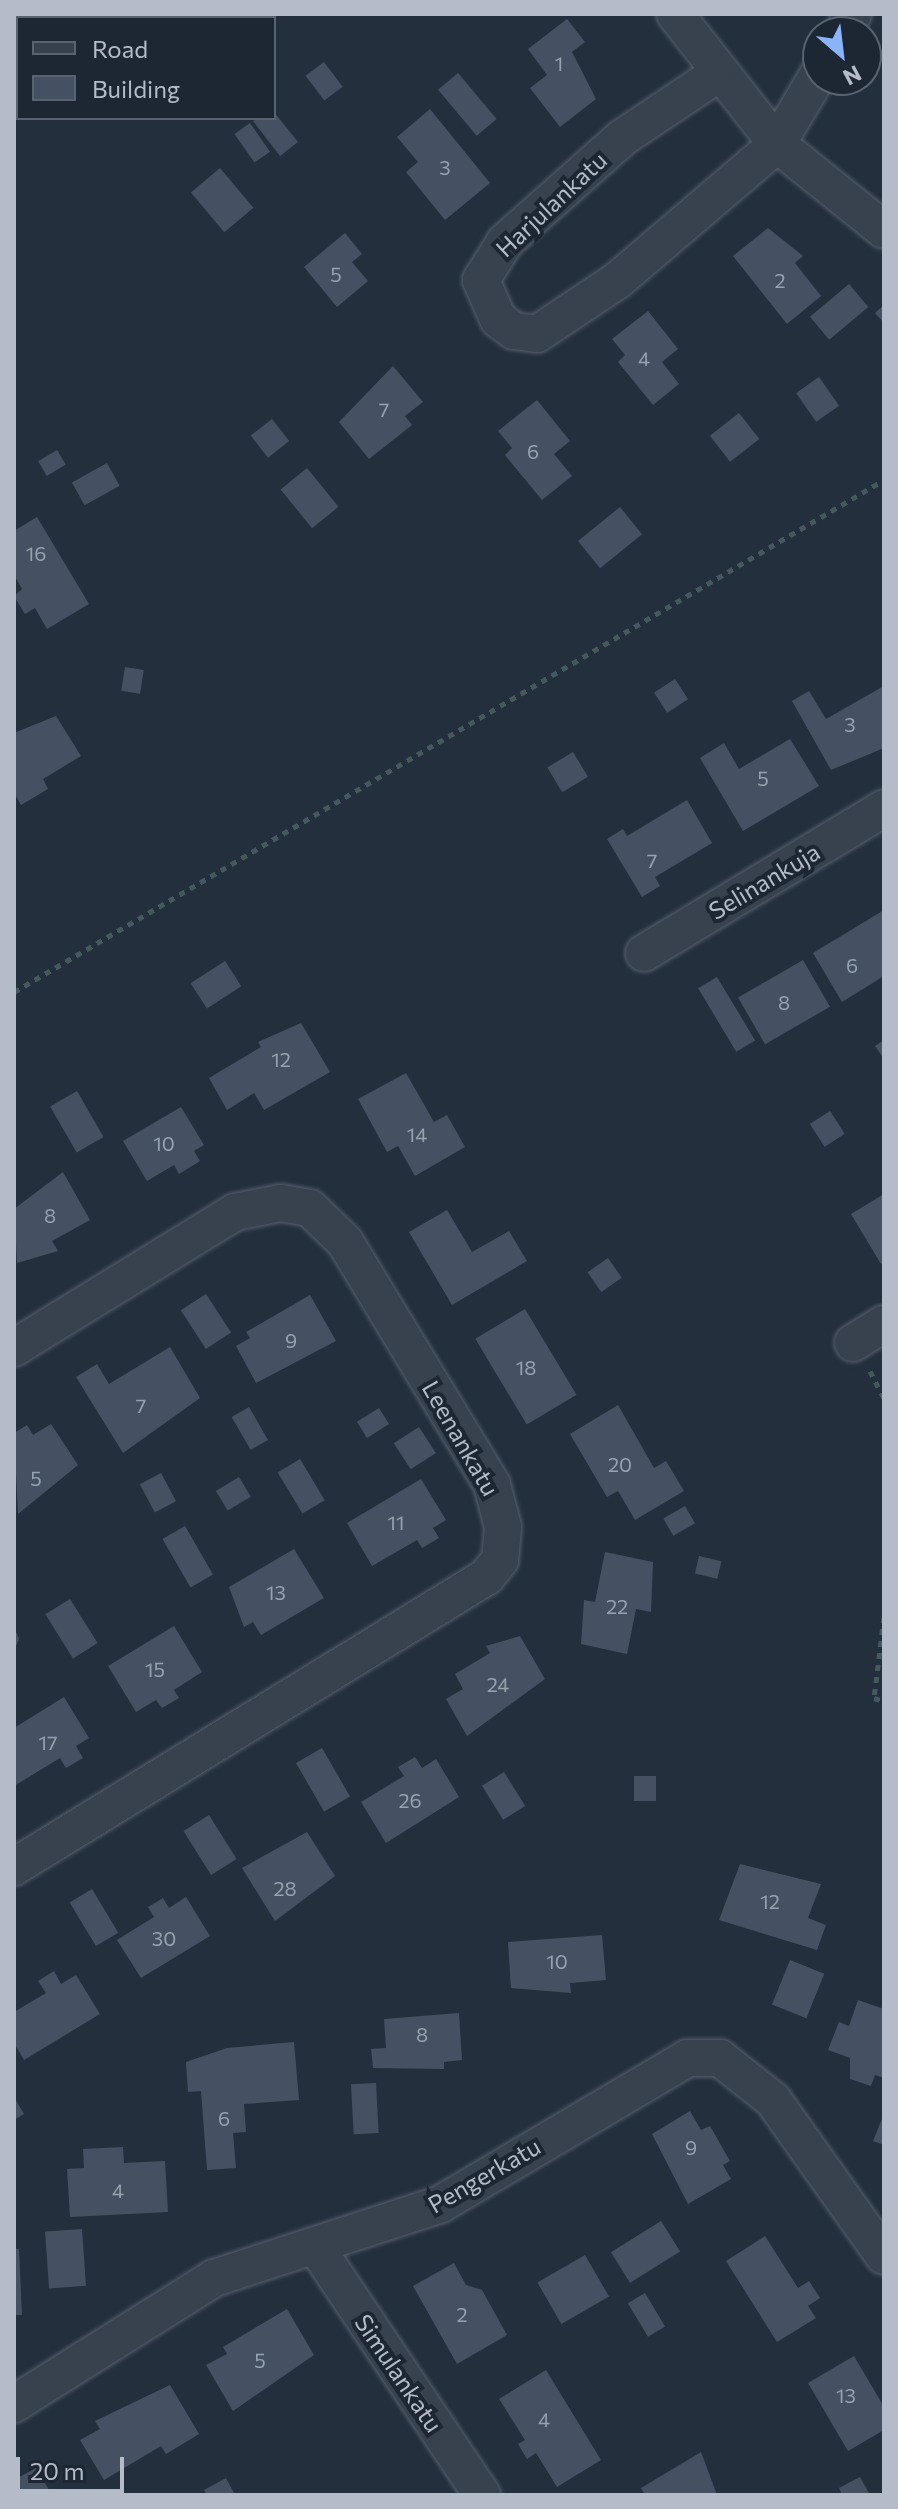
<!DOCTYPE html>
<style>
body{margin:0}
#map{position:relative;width:898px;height:2509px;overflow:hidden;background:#242f3e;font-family:Commissioner,sans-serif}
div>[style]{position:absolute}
.building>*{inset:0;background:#455162;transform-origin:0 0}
.path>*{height:5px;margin-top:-2.5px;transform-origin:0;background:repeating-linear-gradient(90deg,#44595c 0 6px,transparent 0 12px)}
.roads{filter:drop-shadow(0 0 2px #565f6c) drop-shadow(0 0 2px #565f6c)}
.minor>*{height:36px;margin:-18px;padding:0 18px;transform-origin:18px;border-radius:18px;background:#38414e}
span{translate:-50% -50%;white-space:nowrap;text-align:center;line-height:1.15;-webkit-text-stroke:8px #1d2633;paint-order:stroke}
.number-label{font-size:20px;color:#98a1af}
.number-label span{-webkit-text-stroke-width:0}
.street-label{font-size:24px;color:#b4bcc9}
.frame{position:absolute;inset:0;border:16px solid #b4bcc9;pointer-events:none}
.legend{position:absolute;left:16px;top:16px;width:260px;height:104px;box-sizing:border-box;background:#1d2633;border:2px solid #59626f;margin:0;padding:10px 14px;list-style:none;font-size:24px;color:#b4bcc9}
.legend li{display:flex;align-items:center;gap:16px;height:40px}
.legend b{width:40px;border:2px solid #59626f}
.north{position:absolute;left:802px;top:16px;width:80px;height:80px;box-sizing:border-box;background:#1d2633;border:2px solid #59626f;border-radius:50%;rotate:152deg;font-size:22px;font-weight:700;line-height:32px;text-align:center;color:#b4bcc9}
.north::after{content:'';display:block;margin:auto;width:28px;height:36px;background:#8ab4f8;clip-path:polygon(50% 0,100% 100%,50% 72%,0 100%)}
.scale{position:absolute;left:16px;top:2457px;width:108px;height:36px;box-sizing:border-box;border:4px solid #b4bcc9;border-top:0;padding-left:10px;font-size:24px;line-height:28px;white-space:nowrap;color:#b4bcc9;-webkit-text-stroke:6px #1d2633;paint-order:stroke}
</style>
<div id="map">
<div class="building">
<div style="clip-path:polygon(567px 19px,585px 42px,572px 52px,596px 99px,560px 127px,530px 88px,547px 75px,528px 49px)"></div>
<div style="left:324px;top:62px;width:31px;height:23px;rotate:53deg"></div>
<div style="left:458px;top:73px;width:60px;height:26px;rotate:50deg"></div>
<div style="clip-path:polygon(430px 109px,490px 183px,445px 220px,406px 172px,418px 162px,397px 137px)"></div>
<div style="clip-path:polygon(274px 112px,298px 142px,280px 156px,253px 121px)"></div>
<div style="left:250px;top:123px;width:35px;height:19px;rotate:55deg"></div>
<div style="left:220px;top:168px;width:52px;height:38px;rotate:50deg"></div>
<div style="clip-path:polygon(768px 228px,803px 256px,795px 263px,821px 296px,787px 324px,733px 256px)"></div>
<div style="clip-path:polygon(345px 233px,362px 254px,352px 262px,368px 281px,337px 307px,304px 267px)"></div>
<div style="left:849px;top:284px;width:30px;height:51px;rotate:50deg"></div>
<div style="clip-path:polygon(884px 305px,884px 323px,875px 313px)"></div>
<div style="clip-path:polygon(648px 311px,678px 349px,662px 362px,679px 384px,653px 405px,618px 362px,625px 355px,612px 339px)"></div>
<div style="clip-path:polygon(393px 366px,423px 402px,405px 416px,412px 425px,369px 459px,339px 422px)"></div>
<div style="left:819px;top:377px;width:35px;height:28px;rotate:55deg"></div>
<div style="clip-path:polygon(537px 400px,570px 441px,554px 454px,572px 476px,542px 500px,505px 455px,512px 448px,498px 431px)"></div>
<div style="left:739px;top:413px;width:33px;height:37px;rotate:52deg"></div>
<div style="left:272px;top:419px;width:28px;height:27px;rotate:52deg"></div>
<div style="left:57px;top:450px;width:17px;height:22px;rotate:59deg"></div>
<div style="left:107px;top:463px;width:26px;height:40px;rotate:61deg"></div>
<div style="left:307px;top:468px;width:50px;height:34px;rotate:51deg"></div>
<div style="left:620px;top:507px;width:35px;height:54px;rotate:51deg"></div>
<div style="clip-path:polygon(37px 517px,89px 604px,47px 629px,35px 608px,25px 614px,14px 596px,22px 589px,14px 575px,14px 531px)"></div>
<div style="left:125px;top:667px;width:19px;height:24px;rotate:9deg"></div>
<div style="left:675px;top:679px;width:24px;height:25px;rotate:57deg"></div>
<div style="clip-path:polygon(884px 686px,884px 748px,831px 770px,792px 701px,809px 691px,826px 719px)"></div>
<div style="clip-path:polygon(56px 716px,81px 756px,43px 779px,48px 789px,21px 805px,14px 793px,14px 733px)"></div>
<div style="clip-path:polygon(790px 739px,819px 786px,743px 831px,700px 758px,724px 743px,739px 769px)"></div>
<div style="left:573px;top:752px;width:29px;height:30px;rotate:59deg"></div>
<div style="clip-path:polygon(687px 800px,712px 843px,655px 877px,660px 886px,642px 897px,607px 839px,623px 829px,627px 836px)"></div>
<div style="clip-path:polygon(884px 910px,884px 976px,842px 1002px,813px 953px)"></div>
<div style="left:803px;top:960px;width:54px;height:75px;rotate:60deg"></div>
<div style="left:225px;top:961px;width:30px;height:41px;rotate:57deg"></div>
<div style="left:717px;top:977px;width:74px;height:22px;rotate:59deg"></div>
<div style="clip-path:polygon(301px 1023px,330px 1072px,264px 1110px,254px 1093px,227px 1110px,209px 1078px,261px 1047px,258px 1042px)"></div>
<div style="clip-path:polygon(884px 1040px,884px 1059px,875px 1046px)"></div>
<div style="clip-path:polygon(406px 1073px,434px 1122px,447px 1115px,465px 1147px,415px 1176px,398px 1146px,387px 1152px,358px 1099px)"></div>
<div style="left:77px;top:1091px;width:53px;height:31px;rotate:60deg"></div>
<div style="clip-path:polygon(181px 1107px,204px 1145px,194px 1151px,200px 1161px,179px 1174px,174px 1165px,147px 1181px,123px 1141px)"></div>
<div style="left:830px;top:1111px;width:27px;height:24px;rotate:57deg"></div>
<div style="clip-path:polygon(63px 1172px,90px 1220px,52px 1241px,58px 1251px,17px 1263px,14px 1209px)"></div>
<div style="clip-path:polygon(884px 1194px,884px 1262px,881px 1264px,851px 1214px)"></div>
<div style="clip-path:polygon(447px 1210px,472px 1252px,509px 1231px,527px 1261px,452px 1305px,409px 1232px)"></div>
<div style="left:608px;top:1258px;width:24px;height:25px;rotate:55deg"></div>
<div style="left:206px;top:1294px;width:46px;height:30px;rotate:57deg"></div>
<div style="clip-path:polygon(310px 1295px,336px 1341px,256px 1383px,236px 1346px,250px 1338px,246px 1332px)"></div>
<div style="left:525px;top:1309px;width:100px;height:58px;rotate:59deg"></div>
<div style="clip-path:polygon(170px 1347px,200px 1398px,123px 1453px,76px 1377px,97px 1364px,109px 1384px)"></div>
<div style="clip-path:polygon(618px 1405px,654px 1468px,666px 1461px,684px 1491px,635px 1520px,618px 1491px,607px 1497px,570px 1434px)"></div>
<div style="left:249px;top:1407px;width:38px;height:20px;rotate:60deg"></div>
<div style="left:379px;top:1408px;width:19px;height:26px;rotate:58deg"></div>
<div style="clip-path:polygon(51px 1424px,78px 1465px,18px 1514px,14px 1433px,27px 1425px,33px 1435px)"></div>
<div style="left:419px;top:1427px;width:31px;height:30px;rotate:57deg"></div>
<div style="left:300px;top:1459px;width:48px;height:26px;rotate:59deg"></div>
<div style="left:161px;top:1473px;width:32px;height:24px;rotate:62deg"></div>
<div style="left:239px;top:1477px;width:23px;height:27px;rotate:59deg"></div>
<div style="clip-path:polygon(421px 1479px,446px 1520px,433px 1528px,439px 1538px,422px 1548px,417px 1540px,372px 1566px,347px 1523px)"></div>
<div style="left:685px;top:1506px;width:20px;height:25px;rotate:60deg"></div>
<div style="left:185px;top:1526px;width:56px;height:26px;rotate:60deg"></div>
<div style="clip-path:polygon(294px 1549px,324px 1598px,261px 1635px,253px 1622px,244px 1627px,229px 1587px)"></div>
<div style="clip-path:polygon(605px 1552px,653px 1562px,651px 1612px,636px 1609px,627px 1654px,581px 1644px,584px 1600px,595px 1602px)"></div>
<div style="left:699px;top:1556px;width:23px;height:18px;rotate:13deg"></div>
<div style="left:70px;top:1599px;width:52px;height:29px;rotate:58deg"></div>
<div style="clip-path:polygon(174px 1626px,202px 1672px,174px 1690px,179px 1698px,162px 1708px,156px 1700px,136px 1712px,108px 1666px)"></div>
<div style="clip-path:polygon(14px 1627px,19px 1639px,14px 1651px)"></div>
<div style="clip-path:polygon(520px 1636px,545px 1679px,467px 1736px,446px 1699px,463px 1689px,455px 1674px,490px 1653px,486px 1646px)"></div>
<div style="clip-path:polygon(64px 1697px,89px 1738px,76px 1746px,83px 1758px,66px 1768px,60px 1758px,14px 1786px,14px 1728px)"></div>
<div style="left:322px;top:1748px;width:56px;height:30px;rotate:60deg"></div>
<div style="clip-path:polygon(415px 1757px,422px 1768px,436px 1759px,459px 1797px,386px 1843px,361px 1802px,404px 1776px,398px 1767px)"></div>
<div style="left:504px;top:1772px;width:40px;height:26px;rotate:58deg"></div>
<div style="left:634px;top:1776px;width:22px;height:25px"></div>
<div style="left:209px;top:1815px;width:52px;height:30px;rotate:58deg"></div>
<div style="clip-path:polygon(307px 1832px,335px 1876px,275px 1921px,242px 1868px)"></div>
<div style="clip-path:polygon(740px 1864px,821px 1884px,808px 1918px,826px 1925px,817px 1950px,719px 1920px)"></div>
<div style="left:92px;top:1889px;width:51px;height:26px;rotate:59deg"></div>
<div style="clip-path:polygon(186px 1897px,210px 1936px,141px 1978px,117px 1940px,154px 1917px,148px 1907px,163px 1898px,169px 1908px)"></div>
<div style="clip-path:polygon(602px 1935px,606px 1980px,570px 1983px,571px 1993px,511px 1988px,508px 1942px)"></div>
<div style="left:790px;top:1960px;width:37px;height:48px;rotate:22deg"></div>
<div style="clip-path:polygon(54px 1971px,61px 1984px,76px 1975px,100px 2014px,24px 2060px,14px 2043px,14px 2012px,46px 1993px,38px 1981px)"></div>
<div style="clip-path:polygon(858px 2000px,884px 2009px,884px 2078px,875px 2075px,871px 2086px,850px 2079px,850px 2058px,828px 2050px,839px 2022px,849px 2026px)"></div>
<div style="clip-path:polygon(459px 2013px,462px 2060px,444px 2062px,444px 2069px,373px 2068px,371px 2049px,386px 2048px,384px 2019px)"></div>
<div style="clip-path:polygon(294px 2042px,299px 2100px,244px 2104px,246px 2132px,233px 2133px,236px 2168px,207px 2170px,201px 2091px,188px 2092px,186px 2062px,227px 2048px)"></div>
<div style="left:376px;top:2083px;width:50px;height:25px;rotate:87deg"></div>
<div style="clip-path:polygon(14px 2097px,24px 2114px,14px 2120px)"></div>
<div style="clip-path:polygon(690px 2111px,701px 2130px,710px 2126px,730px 2161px,723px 2165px,731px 2179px,688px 2204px,652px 2134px)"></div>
<div style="clip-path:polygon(884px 2114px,884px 2145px,873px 2141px)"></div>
<div style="clip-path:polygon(123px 2147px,124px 2163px,165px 2161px,168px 2212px,70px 2217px,67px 2169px,84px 2168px,83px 2149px)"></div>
<div style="left:661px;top:2221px;width:36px;height:59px;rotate:58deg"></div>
<div style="left:82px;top:2229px;width:57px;height:37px;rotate:86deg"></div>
<div style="clip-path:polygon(765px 2236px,798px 2288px,809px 2281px,820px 2298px,808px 2306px,816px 2318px,777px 2342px,726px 2261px)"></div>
<div style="clip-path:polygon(14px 2249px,19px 2249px,22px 2315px,14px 2315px)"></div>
<div style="left:585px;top:2255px;width:48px;height:55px;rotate:60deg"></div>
<div style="clip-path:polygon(454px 2263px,466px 2285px,482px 2290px,507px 2335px,457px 2364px,413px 2286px)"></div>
<div style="left:645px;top:2293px;width:39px;height:20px;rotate:59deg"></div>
<div style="clip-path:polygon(287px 2309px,314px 2355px,233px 2411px,206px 2365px,227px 2354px,223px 2347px)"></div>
<div style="clip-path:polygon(854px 2356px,884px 2407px,884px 2430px,848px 2451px,808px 2383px)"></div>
<div style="clip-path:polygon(546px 2370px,601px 2460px,557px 2487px,536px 2453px,527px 2459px,518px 2444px,525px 2440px,499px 2399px)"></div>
<div style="clip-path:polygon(170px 2385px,199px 2434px,166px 2454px,161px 2446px,104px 2480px,80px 2440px,100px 2429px,95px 2421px)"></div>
<div style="clip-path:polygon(701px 2452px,717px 2495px,645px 2495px,641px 2488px)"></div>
<div style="clip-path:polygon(36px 2468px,52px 2495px,14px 2495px,14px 2480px)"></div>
<div style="clip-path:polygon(860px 2477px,870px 2495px,842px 2495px,839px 2488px)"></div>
<div style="clip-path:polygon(226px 2478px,235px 2495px,207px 2495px,204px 2490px)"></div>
</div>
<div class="path">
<div style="left:14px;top:992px;width:1009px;rotate:-30.48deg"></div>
<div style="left:870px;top:1371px;width:31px;rotate:63deg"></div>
<div style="left:884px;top:1617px;width:82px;rotate:97deg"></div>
<div style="left:874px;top:1698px;width:10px;rotate:17deg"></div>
</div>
<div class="roads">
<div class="minor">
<div style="left:675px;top:14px;width:165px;rotate:51.9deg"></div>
<div style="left:777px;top:144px;width:137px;rotate:38.8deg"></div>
<div style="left:843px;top:32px;width:21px;rotate:-61deg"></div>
<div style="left:716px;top:75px;width:113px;rotate:146.2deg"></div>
<div style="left:622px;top:138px;width:157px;rotate:138.4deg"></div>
<div style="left:505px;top:242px;width:45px;rotate:122.3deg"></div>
<div style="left:481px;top:280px;width:43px;rotate:66.4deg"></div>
<div style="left:498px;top:319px;width:20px;rotate:37deg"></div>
<div style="left:514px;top:331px;width:23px;rotate:7deg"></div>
<div style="left:537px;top:334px;width:97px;rotate:-33.7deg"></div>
<div style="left:618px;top:280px;width:209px;rotate:-40.5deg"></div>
<div style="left:777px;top:144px;width:80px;rotate:-59.3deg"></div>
<div style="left:644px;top:953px;width:280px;rotate:-31.1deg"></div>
<div style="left:853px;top:1343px;width:36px;rotate:-32deg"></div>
<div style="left:14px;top:1348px;width:259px;rotate:-31.6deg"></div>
<div style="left:235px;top:1212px;width:47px;rotate:-11.1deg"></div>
<div style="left:281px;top:1203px;width:29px;rotate:10deg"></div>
<div style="left:310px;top:1208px;width:49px;rotate:44.2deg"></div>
<div style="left:345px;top:1242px;width:284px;rotate:58.8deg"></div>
<div style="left:492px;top:1485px;width:43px;rotate:75.3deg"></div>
<div style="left:503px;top:1527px;width:33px;rotate:95deg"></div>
<div style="left:500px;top:1560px;width:22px;rotate:129deg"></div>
<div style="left:486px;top:1577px;width:554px;rotate:148.43deg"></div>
<div style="left:318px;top:2250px;width:295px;rotate:56.2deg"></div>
<div style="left:14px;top:2404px;width:236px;rotate:-32.2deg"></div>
<div style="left:214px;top:2278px;width:237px;rotate:-18deg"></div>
<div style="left:439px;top:2205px;width:289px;rotate:-30.6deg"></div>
<div style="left:688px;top:2058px;width:32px"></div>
<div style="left:720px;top:2058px;width:68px;rotate:38.4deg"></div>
<div style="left:773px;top:2100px;width:191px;rotate:54.6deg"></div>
</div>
</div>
<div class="number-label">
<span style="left:559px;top:63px">1</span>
<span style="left:445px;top:167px">3</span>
<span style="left:336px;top:274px">5</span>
<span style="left:780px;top:280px">2</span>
<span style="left:644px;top:358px">4</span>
<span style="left:384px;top:409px">7</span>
<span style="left:533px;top:451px">6</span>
<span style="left:36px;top:553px">16</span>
<span style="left:850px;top:724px">3</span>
<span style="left:763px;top:778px">5</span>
<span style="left:652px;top:860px">7</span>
<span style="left:852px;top:965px">6</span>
<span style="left:784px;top:1002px">8</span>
<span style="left:281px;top:1059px">12</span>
<span style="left:417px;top:1134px">14</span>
<span style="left:164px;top:1143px">10</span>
<span style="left:50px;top:1215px">8</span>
<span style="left:291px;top:1340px">9</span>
<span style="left:526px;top:1367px">18</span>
<span style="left:141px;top:1405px">7</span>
<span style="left:620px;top:1464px">20</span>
<span style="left:36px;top:1478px">5</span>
<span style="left:396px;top:1522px">11</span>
<span style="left:276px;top:1592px">13</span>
<span style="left:617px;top:1606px">22</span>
<span style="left:155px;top:1669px">15</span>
<span style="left:498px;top:1684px">24</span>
<span style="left:48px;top:1742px">17</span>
<span style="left:410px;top:1800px">26</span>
<span style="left:285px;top:1888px">28</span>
<span style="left:770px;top:1901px">12</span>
<span style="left:164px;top:1938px">30</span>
<span style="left:557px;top:1961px">10</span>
<span style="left:422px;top:2034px">8</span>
<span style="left:224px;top:2118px">6</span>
<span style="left:691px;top:2147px">9</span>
<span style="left:118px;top:2190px">4</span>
<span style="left:462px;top:2314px">2</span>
<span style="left:260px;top:2360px">5</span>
<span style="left:846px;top:2395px">13</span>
<span style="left:544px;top:2419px">4</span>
</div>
<div class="street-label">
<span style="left:551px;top:204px;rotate:-43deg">Harjulankatu</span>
<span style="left:764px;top:881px;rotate:-31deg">Selinankuja</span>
<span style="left:461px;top:1438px;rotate:60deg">Leenankatu</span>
<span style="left:484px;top:2175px;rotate:-30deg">Pengerkatu</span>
<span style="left:399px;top:2373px;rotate:56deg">Simulankatu</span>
</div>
<div class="frame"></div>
<ul class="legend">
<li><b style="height:10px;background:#38414e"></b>Road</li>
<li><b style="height:22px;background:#455162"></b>Building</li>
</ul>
<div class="north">N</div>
<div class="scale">20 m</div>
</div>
